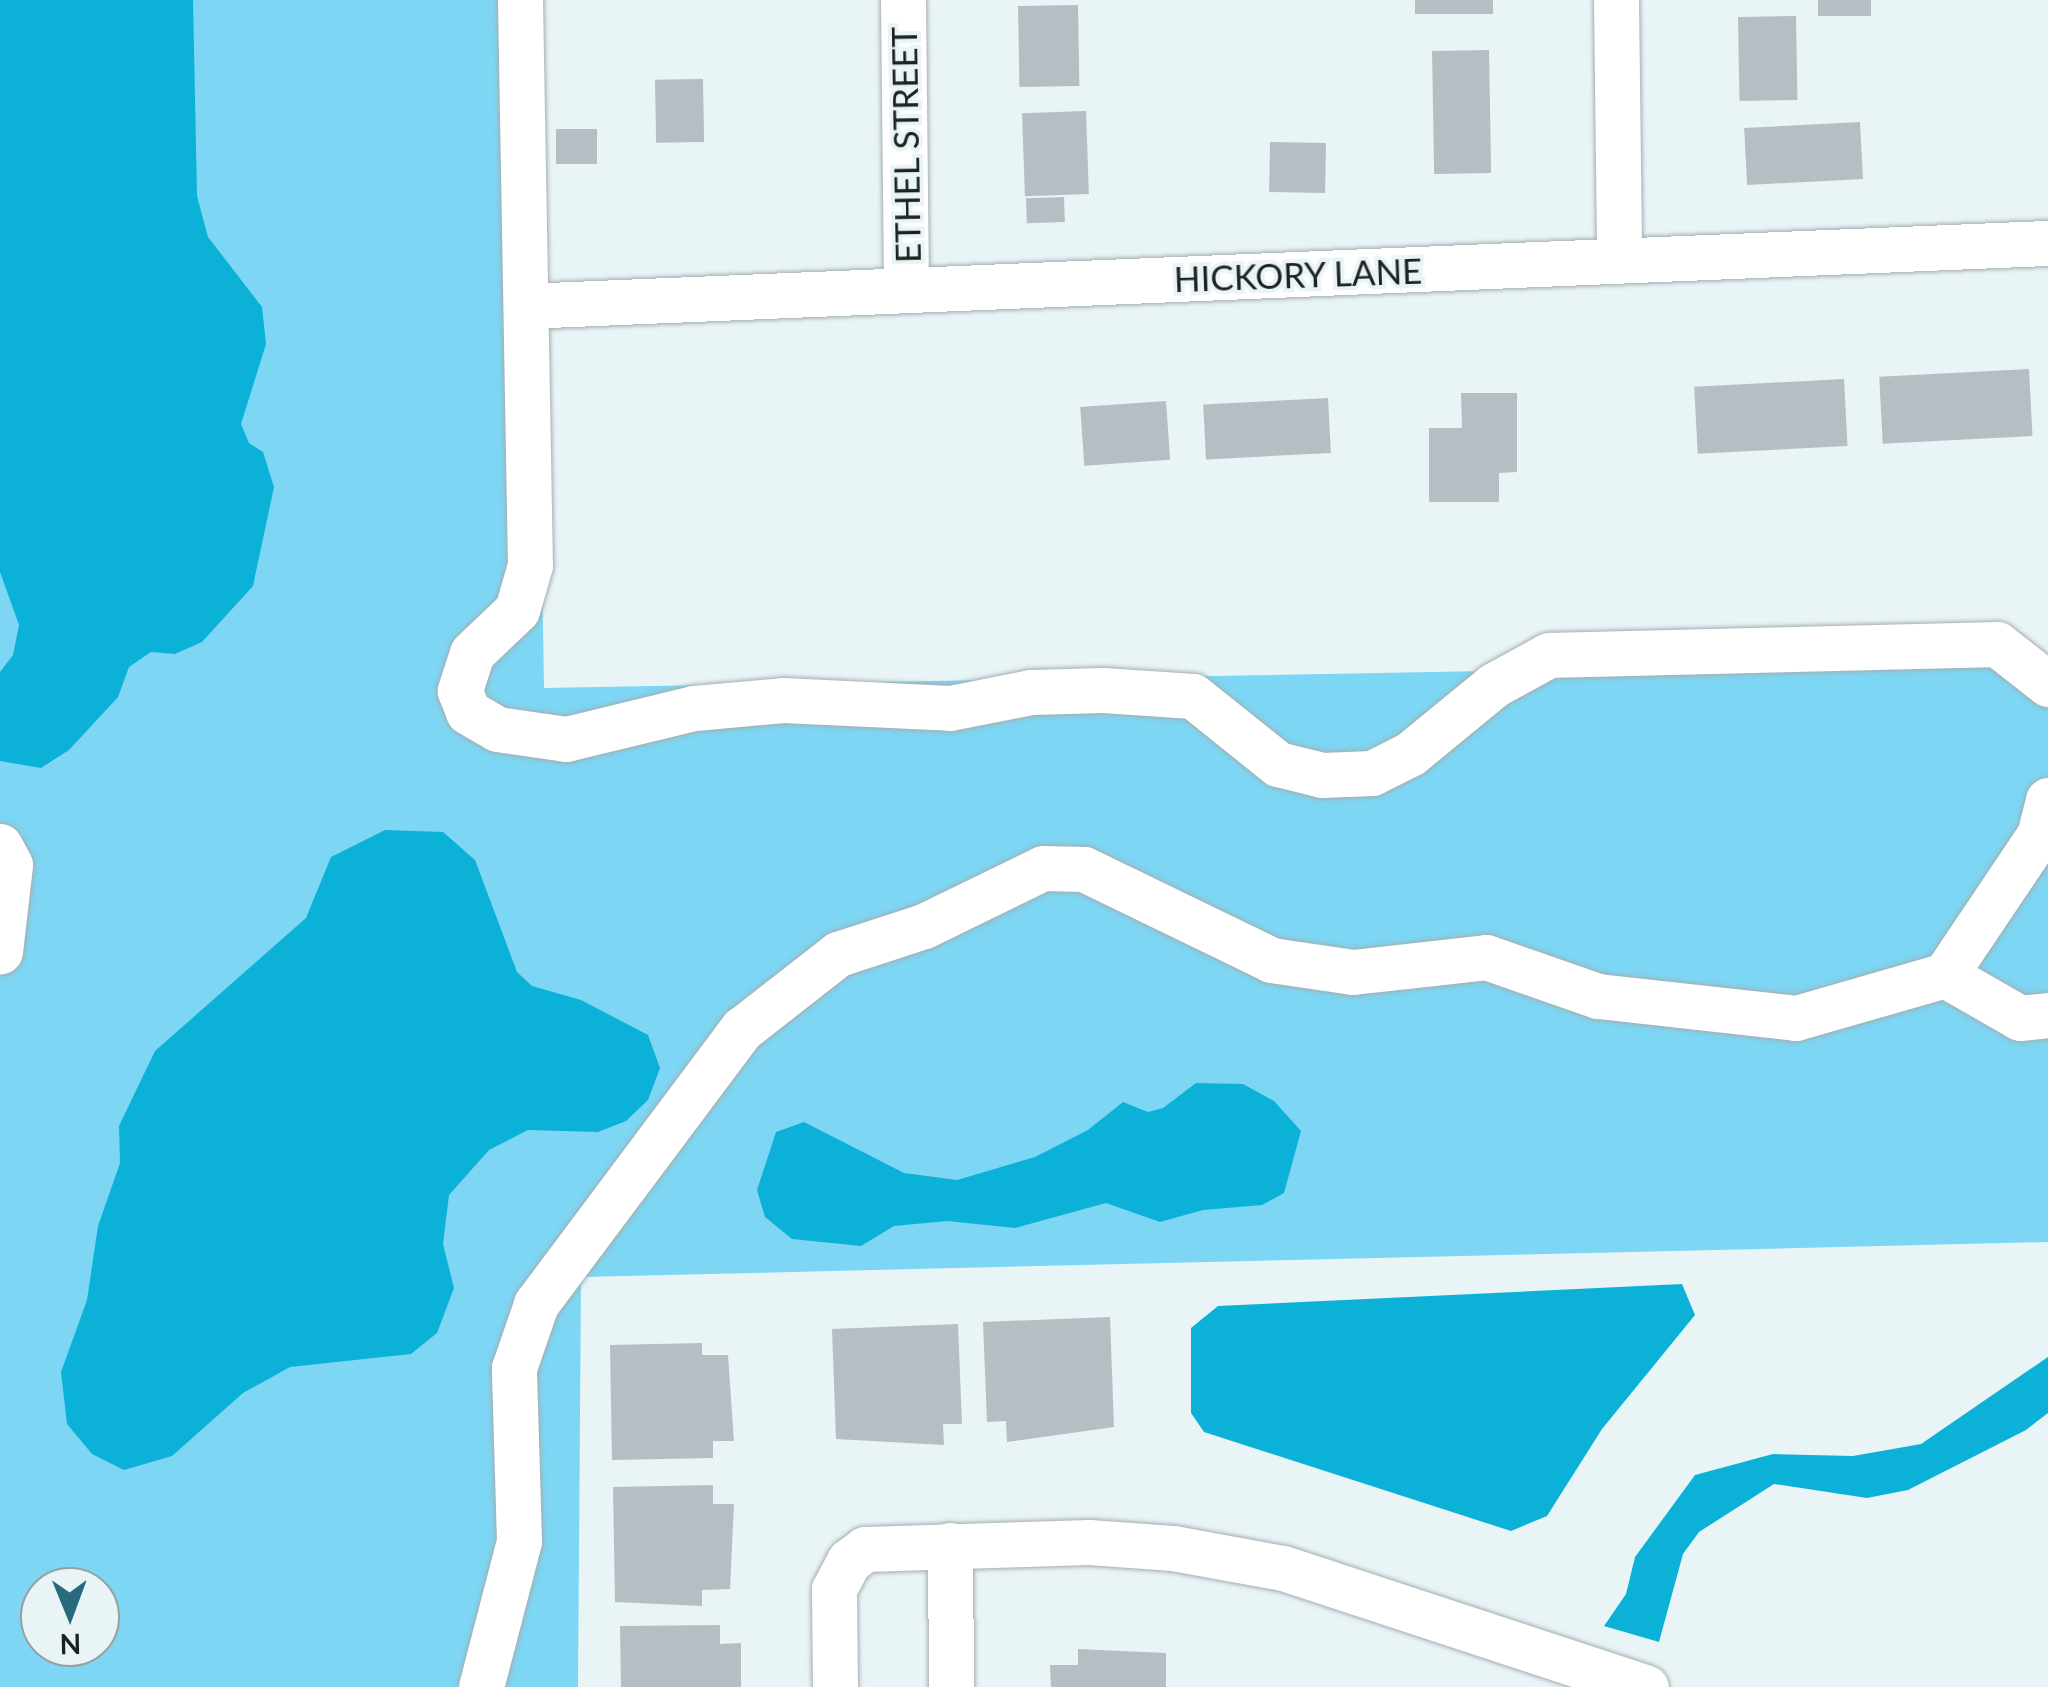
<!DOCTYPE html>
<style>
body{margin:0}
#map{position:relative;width:2048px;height:1687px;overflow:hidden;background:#e9f4f7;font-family:Lato,sans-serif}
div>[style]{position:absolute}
.green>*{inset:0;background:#7dd6f3}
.water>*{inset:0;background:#0cb1d7}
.building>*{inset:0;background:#b5bfc3;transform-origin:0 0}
.roads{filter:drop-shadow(0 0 2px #a4aeb2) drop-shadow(0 0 2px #a4aeb2)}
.minor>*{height:45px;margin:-22.5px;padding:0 22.5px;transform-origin:22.5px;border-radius:22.5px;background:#fff}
span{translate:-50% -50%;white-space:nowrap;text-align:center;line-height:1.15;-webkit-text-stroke:8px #e9f4f7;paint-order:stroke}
.street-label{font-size:35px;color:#1d2122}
.north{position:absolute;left:20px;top:1567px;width:100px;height:100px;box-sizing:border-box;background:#e9f4f7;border:2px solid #97a0a2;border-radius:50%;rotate:179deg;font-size:28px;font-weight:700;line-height:40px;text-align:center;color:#1d2122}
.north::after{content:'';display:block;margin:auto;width:35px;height:45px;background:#286a7d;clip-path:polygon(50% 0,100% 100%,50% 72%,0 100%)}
</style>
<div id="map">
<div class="green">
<div style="clip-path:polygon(evenodd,0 0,533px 0,544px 688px,2048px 661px,2048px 1242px,581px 1277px,578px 1687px,0 1687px,0 0,40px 1587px,100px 1587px,100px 1647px,40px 1647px,40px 1587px)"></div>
</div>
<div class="water">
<div style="clip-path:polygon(0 0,193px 0,197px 196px,208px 237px,262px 307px,266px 344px,241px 424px,249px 443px,263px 452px,274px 487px,253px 586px,202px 642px,175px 654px,151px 652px,129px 667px,118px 697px,69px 750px,41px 768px,0 761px,0 672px,13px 655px,19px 625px,0 572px)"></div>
<div style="clip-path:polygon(385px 830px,443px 832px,475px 860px,517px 972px,532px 986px,581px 1000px,648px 1035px,660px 1068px,648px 1100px,626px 1121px,598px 1132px,528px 1130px,489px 1150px,449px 1195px,443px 1244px,454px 1288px,437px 1333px,411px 1354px,290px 1367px,243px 1393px,172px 1456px,124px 1470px,92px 1454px,67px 1424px,61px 1372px,87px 1300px,98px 1226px,120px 1163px,119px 1126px,155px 1051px,306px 918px,331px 857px)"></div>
<div style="clip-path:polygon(1196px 1083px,1243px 1084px,1274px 1101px,1301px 1131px,1284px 1193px,1262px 1205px,1203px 1210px,1160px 1222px,1106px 1203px,1015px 1228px,947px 1221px,894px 1226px,861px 1246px,792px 1239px,765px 1217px,757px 1190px,776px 1132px,804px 1122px,904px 1173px,957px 1180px,1035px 1157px,1088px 1130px,1123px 1102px,1148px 1112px,1163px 1108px)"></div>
<div style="clip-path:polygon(1682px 1284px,1695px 1315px,1602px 1429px,1547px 1516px,1511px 1531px,1204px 1432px,1191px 1413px,1191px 1328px,1218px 1306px)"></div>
<div style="clip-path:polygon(2048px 1357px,2048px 1413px,2026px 1430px,1908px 1490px,1867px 1498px,1774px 1484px,1699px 1532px,1683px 1554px,1659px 1642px,1604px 1626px,1626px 1594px,1635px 1557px,1695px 1475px,1773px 1454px,1853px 1456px,1921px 1444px)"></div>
</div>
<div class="building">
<div style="left:1415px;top:0;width:78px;height:14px"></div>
<div style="left:1818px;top:0;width:53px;height:16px"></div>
<div style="left:1078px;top:5px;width:81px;height:60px;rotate:89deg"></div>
<div style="left:1796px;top:16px;width:84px;height:58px;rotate:89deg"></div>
<div style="left:1489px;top:50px;width:123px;height:57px;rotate:89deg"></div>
<div style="left:703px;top:79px;width:63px;height:48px;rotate:89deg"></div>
<div style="left:1086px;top:111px;width:83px;height:64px;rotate:88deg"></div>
<div style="left:1860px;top:122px;width:57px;height:116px;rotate:87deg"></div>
<div style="left:556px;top:129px;width:41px;height:35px"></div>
<div style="left:1270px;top:142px;width:56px;height:50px;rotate:1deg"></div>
<div style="left:1064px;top:197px;width:25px;height:38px;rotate:88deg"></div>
<div style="left:2029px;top:369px;width:67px;height:150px;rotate:87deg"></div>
<div style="left:1844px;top:379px;width:67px;height:150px;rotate:87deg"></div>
<div style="clip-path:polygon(1461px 393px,1517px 393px,1517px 472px,1499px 473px,1499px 502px,1429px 502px,1429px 428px,1462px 428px)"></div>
<div style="left:1328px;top:398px;width:55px;height:125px;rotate:87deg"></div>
<div style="left:1166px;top:401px;width:59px;height:86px;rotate:86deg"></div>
<div style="clip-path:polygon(1110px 1317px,1114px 1427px,1007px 1442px,1006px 1421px,987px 1422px,983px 1322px)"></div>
<div style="clip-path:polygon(958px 1324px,962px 1424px,943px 1424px,944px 1445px,836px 1439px,832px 1329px)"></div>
<div style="clip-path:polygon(702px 1343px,702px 1355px,728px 1355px,734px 1441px,713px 1441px,713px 1458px,612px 1460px,610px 1345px)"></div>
<div style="clip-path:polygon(713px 1485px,713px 1504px,734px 1504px,730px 1589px,702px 1590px,702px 1606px,615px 1602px,613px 1487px)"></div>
<div style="clip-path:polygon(720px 1625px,720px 1644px,741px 1643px,741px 1687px,621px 1687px,620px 1626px)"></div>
<div style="clip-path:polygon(1078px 1649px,1166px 1653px,1166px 1687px,1051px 1687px,1050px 1665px,1078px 1665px)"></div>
</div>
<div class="roads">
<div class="minor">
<div style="left:520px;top:0;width:565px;rotate:88.99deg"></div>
<div style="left:530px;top:565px;width:47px;rotate:106.1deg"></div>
<div style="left:517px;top:610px;width:62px;rotate:136.3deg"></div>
<div style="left:472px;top:653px;width:40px;rotate:108deg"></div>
<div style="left:460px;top:691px;width:22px;rotate:69deg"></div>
<div style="left:468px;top:712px;width:34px;rotate:30deg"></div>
<div style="left:497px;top:729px;width:70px;rotate:8.2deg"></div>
<div style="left:566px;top:739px;width:132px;rotate:-13.6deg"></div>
<div style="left:694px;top:708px;width:89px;rotate:-5.1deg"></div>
<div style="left:783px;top:700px;width:167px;rotate:2.7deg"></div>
<div style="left:950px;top:708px;width:83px;rotate:-11.2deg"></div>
<div style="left:1031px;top:692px;width:72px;rotate:-1.6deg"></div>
<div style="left:1103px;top:690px;width:90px;rotate:3.8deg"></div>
<div style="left:1193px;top:696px;width:109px;rotate:38.7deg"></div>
<div style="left:1278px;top:764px;width:45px;rotate:14deg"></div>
<div style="left:1322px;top:775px;width:50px;rotate:-2.3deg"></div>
<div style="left:1372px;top:773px;width:42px;rotate:-26.6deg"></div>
<div style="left:1410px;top:754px;width:109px;rotate:-39.4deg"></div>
<div style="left:1494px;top:685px;width:63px;rotate:-28.6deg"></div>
<div style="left:1549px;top:655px;width:448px;rotate:-1.4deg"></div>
<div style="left:1997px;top:644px;width:65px;rotate:38.1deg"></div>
<div style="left:903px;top:0;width:290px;rotate:89.4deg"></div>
<div style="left:1616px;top:0;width:261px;rotate:89.3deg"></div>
<div style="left:548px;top:305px;width:1501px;rotate:-2.37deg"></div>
<div style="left:2048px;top:800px;width:36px;rotate:104deg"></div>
<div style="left:2039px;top:835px;width:169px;rotate:123.9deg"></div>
<div style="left:1945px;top:975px;width:86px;rotate:29.8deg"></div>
<div style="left:2020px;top:1018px;width:28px;rotate:-6deg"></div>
<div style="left:0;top:846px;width:21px;rotate:62deg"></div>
<div style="left:10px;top:865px;width:87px;rotate:96.6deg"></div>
<div style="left:950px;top:1545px;width:142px;rotate:89.6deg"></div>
<div style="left:481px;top:1687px;width:151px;rotate:-75.4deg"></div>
<div style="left:519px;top:1541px;width:173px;rotate:-91.7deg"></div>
<div style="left:514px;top:1368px;width:68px;rotate:-71deg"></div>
<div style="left:536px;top:1304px;width:344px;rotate:-53.2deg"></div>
<div style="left:742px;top:1029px;width:122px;rotate:-38deg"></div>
<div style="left:838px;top:954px;width:90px;rotate:-18deg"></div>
<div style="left:924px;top:926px;width:132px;rotate:-26deg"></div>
<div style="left:1043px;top:868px;width:41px;rotate:1.4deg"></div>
<div style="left:1084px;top:869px;width:208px;rotate:25.9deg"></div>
<div style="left:1271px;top:960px;width:83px;rotate:8.3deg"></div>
<div style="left:1353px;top:972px;width:134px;rotate:-6.4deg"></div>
<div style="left:1486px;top:957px;width:119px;rotate:19.2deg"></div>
<div style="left:1598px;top:996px;width:199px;rotate:6.3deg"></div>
<div style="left:1796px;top:1018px;width:155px;rotate:-16.1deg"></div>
<div style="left:835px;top:1687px;width:98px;rotate:-90.6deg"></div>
<div style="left:834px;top:1589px;width:32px;rotate:-62deg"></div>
<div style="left:849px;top:1561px;width:20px;rotate:-37deg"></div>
<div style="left:865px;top:1549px;width:224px;rotate:-1.8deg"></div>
<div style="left:1089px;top:1542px;width:84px;rotate:4.1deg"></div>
<div style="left:1173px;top:1548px;width:112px;rotate:10.3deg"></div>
<div style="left:1283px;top:1568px;width:382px;rotate:18.2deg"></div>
</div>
</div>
<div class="street-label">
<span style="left:905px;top:145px;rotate:-91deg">ETHEL STREET</span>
<span style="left:1298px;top:274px;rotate:-2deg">HICKORY LANE</span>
</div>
<div class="north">N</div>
</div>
